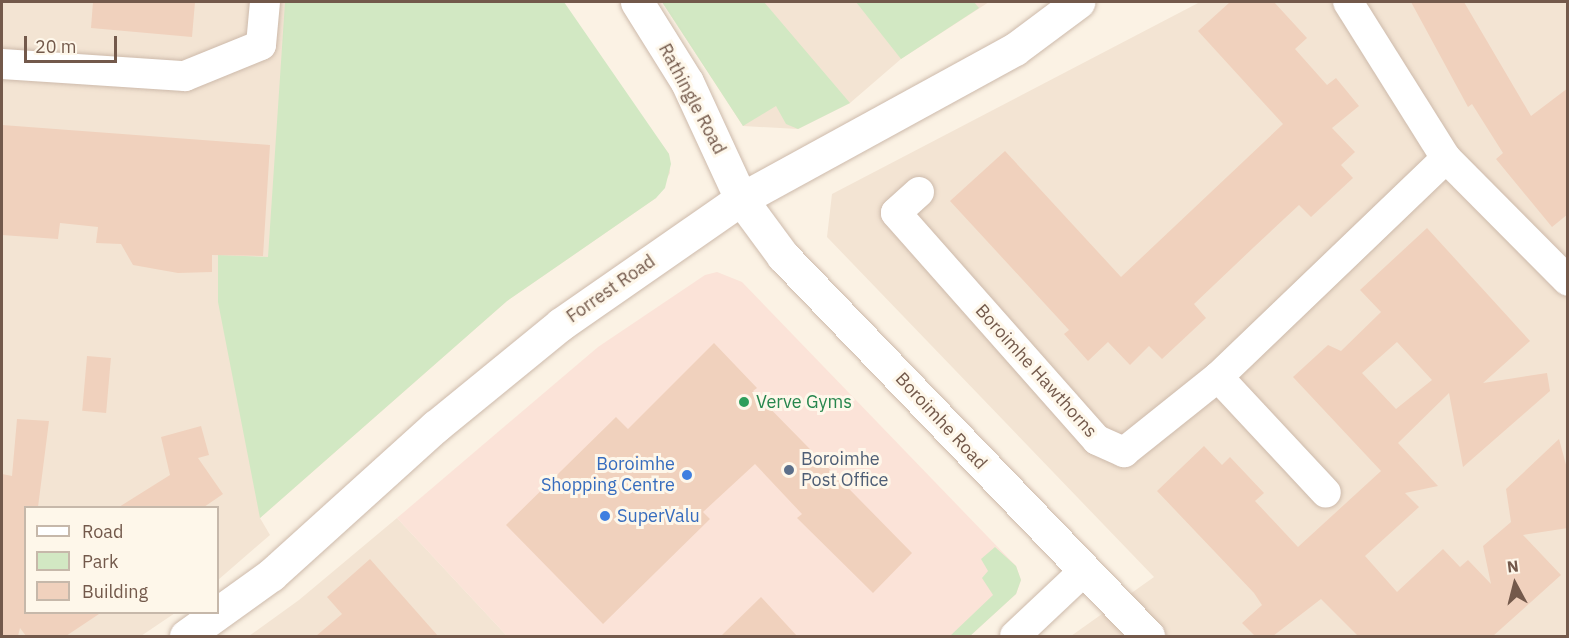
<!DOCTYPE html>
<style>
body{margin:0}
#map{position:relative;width:1569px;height:638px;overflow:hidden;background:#fbf2e4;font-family:"IBM Plex Sans",sans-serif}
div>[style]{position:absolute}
.residential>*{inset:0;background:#f3e4d3}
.commercial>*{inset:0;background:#fbe3d8}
.green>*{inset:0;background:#d2e8c3}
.building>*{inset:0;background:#f0d1bd;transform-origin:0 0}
.roads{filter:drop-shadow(0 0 2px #cdbaab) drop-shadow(0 0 2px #cdbaab)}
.minor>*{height:30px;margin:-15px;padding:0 15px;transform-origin:15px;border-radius:15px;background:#fff}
.tertiary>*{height:33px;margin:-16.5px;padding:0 16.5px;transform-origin:16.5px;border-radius:16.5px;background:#fff}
.dots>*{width:16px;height:16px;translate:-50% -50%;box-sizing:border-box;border:3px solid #fef7ea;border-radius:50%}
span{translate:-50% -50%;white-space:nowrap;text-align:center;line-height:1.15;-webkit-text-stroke:6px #fef7ea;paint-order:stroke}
.street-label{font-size:18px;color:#73594b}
.leisure-label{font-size:18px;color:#27864d}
.left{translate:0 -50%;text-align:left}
.service-label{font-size:18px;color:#4e5e75}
.shop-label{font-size:18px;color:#366cbe}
.right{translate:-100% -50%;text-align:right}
.frame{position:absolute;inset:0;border:3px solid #73594b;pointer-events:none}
.legend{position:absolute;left:24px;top:506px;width:195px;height:108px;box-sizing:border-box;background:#fef7ea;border:2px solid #c6b8aa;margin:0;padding:8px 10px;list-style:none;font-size:18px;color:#73594b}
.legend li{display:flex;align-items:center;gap:12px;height:30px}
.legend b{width:30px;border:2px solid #c6b8aa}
.north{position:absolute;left:1485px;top:554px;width:60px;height:60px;-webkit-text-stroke:4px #fef7ea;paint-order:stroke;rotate:353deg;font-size:16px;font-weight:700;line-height:24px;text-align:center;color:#73594b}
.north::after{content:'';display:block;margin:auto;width:21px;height:27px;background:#73594b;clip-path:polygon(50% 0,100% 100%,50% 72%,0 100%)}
.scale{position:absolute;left:24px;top:36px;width:93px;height:27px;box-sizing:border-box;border:3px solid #73594b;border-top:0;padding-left:8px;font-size:18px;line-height:21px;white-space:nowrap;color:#73594b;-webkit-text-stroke:4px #fef7ea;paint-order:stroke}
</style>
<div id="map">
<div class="residential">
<div style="clip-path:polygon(2px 2px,556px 2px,669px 154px,670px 173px,656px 198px,507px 301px,260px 518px,270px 535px,218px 580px,218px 508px,26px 508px,26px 612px,175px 613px,141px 636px,2px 636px)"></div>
<div style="clip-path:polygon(662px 2px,989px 2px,901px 59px,850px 103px,798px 129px,743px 126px)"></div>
<div style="clip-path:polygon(1200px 2px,1567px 2px,1567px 636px,1071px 636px,1154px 577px,827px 237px,832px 194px)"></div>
<div style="clip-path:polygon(397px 518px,507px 636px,249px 636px,299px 600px)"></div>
</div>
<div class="commercial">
<div style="clip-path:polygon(717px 272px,742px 282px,1016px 566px,1021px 580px,1016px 594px,970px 636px,507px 636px,397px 518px,598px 347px,705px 275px)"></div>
</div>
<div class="green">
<div style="clip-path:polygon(285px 2px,564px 2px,669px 154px,671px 164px,665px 188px,656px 198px,507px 301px,260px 518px,218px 302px,218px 255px,268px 257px)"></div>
<div style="clip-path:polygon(662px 2px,764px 2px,850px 103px,798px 129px,786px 124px,776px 106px,743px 126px)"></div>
<div style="clip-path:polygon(856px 2px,974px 2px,979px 8px,901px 59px)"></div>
<div style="clip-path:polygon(995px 547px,1016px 566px,1021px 580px,1016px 594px,970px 636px,950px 636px,993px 595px,982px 578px,988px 571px,981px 559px)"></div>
</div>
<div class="building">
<div style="clip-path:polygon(93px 2px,195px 2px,192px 37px,91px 28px)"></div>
<div style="clip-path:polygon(1230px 2px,1274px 2px,1307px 38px,1295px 49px,1327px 85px,1336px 78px,1359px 106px,1332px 128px,1355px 152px,1341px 165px,1353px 178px,1311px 217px,1299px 205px,1254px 247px,1194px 304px,1206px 318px,1162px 359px,1149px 346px,1130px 365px,1108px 342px,1088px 361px,1064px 334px,1069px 330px,950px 201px,1005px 151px,1121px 277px,1283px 124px,1198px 31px)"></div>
<div style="clip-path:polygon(1411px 2px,1464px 2px,1531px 116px,1568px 88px,1568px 214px,1552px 227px,1496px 159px,1503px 153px,1472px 104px,1468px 107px)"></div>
<div style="clip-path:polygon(2px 125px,270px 145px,263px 256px,212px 255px,212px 272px,178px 273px,133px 265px,121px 244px,96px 243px,98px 227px,60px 223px,58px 239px,2px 235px)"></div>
<div style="clip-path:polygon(evenodd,1427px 228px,1530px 341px,1483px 383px,1547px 373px,1550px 391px,1463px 467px,1449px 393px,1398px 443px,1438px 486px,1405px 493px,1419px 507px,1365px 556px,1397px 592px,1443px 549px,1460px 567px,1468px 560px,1491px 584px,1483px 546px,1511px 522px,1506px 489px,1559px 439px,1568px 472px,1568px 528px,1523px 535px,1561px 575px,1493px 636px,1358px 636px,1321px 599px,1273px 636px,1255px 636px,1242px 623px,1262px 605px,1254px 593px,1157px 491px,1204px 446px,1222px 465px,1230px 457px,1264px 493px,1255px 501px,1298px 547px,1381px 471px,1293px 377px,1328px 345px,1341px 351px,1381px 312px,1360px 290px,1427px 228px,1397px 342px,1432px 380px,1396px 409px,1362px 373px,1397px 342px)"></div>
<div style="clip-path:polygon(714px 343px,757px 388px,753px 391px,912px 553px,873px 593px,797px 518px,802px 514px,755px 464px,703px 512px,710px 519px,603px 624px,506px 525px,616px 417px,628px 429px)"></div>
<div style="left:87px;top:356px;width:24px;height:55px;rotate:5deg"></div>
<div style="clip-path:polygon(17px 419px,49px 421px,38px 507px,26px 507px,26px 612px,102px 612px,66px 636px,26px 636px,20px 628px,18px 636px,2px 636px,2px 474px,12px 476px)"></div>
<div style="clip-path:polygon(201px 426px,209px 455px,198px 458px,223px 494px,204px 507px,119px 507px,170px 475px,161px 437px)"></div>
<div style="clip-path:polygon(370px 559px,438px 636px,316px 636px,342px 614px,327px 597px)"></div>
<div style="clip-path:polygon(761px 597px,797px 636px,721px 636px)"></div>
</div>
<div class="roads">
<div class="minor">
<div style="left:1348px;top:2px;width:184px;rotate:57.9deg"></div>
<div style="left:1446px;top:158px;width:173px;rotate:45.2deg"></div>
<div style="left:2px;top:64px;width:183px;rotate:3.8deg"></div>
<div style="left:185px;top:76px;width:82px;rotate:-22.2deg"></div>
<div style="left:261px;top:45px;width:43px;rotate:-84.7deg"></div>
<div style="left:919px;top:192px;width:31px;rotate:138deg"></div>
<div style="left:896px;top:213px;width:303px;rotate:48.5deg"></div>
<div style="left:1097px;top:440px;width:30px;rotate:24deg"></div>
<div style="left:1124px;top:452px;width:120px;rotate:-38.6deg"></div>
<div style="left:1218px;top:377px;width:316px;rotate:-43.8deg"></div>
<div style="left:1218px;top:377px;width:158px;rotate:47deg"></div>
<div style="left:1015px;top:636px;width:93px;rotate:-43.3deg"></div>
</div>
<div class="tertiary">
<div style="left:637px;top:2px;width:94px;rotate:58deg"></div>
<div style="left:687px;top:82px;width:129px;rotate:65.2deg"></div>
<div style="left:741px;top:199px;width:71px;rotate:53.6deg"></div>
<div style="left:783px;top:256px;width:527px;rotate:46.15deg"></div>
<div style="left:186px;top:636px;width:105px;rotate:-35.7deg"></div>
<div style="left:271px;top:575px;width:222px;rotate:-42.1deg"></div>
<div style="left:436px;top:426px;width:161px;rotate:-39.2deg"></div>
<div style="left:561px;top:324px;width:219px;rotate:-34.8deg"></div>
<div style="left:741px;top:199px;width:312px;rotate:-28.7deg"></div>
<div style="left:1015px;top:49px;width:79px;rotate:-36.7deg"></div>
</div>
</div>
<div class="dots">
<div style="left:744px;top:402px;background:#2e9e5b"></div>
<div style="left:789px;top:470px;background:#5c6f8a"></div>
<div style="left:687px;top:475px;background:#3f7fe0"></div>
<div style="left:605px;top:516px;background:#3f7fe0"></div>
</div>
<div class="street-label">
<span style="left:692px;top:99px;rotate:62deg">Rathingle Road</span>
<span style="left:611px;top:289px;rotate:-35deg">Forrest Road</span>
<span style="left:1036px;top:371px;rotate:48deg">Boroimhe Hawthorns</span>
<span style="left:941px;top:421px;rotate:47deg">Boroimhe Road</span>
</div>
<div class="leisure-label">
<span class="left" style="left:756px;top:402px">Verve Gyms</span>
</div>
<div class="service-label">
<span class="left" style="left:801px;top:470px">Boroimhe<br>Post Office</span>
</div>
<div class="shop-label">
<span class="right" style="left:675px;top:475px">Boroimhe<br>Shopping Centre</span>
<span class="left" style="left:617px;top:516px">SuperValu</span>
</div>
<div class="frame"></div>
<ul class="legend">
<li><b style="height:8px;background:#fff"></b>Road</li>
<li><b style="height:16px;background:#d2e8c3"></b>Park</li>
<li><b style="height:16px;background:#f0d1bd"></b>Building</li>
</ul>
<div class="north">N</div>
<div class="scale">20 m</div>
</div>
